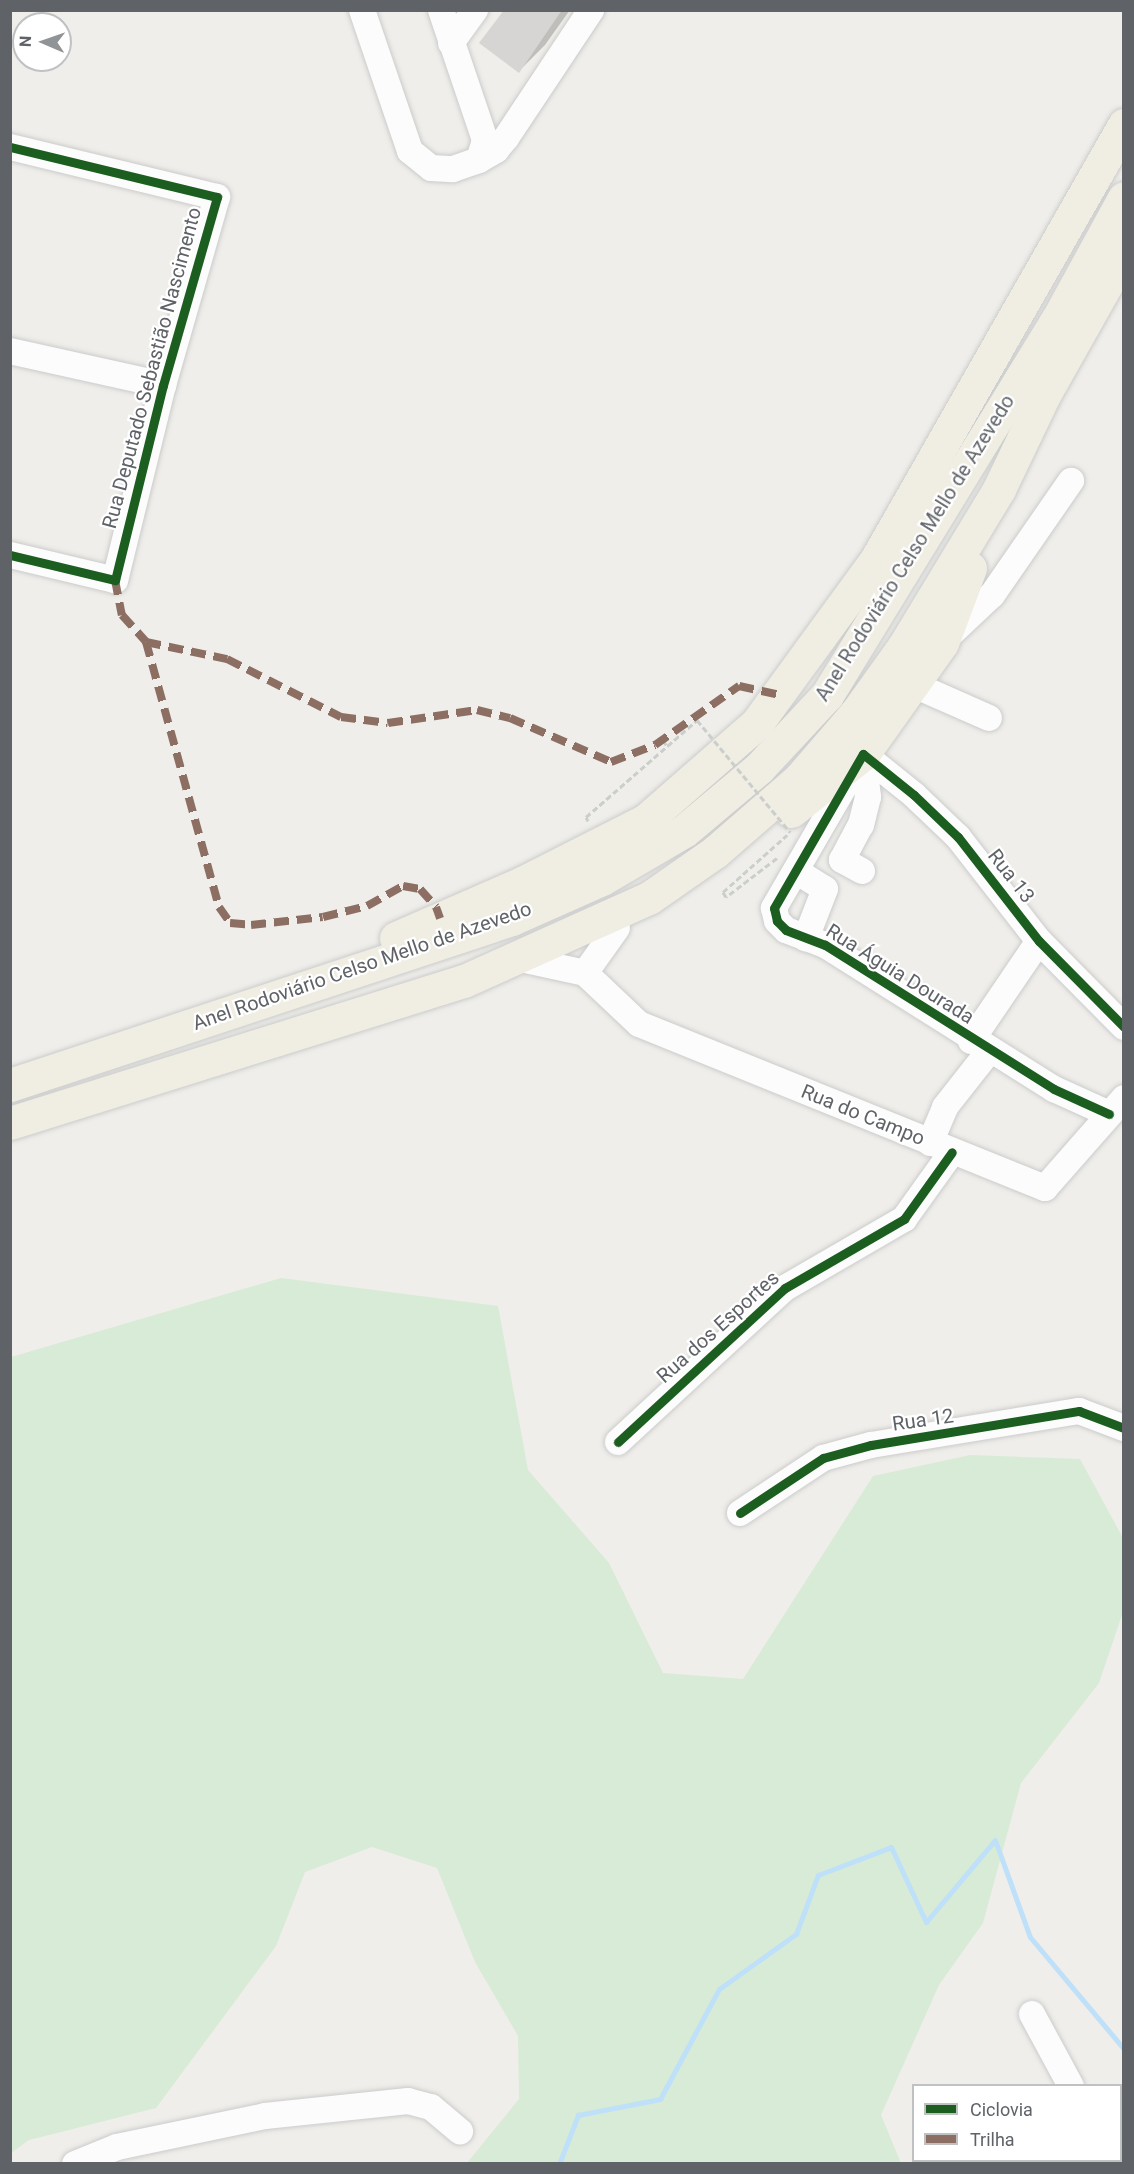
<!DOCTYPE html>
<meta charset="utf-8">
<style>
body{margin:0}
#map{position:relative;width:1134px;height:2174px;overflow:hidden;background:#efeeea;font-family:Roboto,sans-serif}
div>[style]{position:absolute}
.green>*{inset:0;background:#d8ebd6}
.shadow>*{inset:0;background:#0003}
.stream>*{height:5px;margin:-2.5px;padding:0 2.5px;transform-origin:2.5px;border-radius:2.5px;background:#bfe0f9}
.building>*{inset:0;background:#d6d5d3}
.path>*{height:3px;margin-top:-1.5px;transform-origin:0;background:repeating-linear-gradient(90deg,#cacfcc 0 6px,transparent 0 9px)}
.roads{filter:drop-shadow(0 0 2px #cbcccc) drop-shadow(0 0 2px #cbcccc)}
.minor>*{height:26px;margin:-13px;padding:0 13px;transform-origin:13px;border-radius:13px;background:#fdfcfc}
.highway>*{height:33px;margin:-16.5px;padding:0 16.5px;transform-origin:16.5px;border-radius:16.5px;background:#f0ede3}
.path-bridge>*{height:3px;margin-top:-1.5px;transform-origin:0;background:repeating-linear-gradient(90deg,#cacfcc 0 6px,transparent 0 9px)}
.quiet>*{height:8px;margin-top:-4px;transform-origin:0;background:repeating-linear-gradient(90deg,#8d6e63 0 15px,transparent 0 23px)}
.cycleway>*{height:9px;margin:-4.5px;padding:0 4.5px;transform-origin:4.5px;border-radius:4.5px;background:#1b5e20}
span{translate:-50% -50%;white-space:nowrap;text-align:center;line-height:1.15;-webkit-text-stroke:4.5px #fff;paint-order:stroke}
.street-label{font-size:20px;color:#5f6368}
.frame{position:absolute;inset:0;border:12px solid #5f6368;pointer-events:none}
.legend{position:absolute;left:912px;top:2084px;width:210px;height:78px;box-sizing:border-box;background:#fff;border:2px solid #bfc1c3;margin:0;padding:8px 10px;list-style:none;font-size:18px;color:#5f6368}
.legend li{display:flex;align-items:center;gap:12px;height:30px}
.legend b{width:30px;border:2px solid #bfc1c3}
.north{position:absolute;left:12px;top:12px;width:60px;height:60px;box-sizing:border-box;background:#fff;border:2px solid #bfc1c3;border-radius:50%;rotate:272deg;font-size:16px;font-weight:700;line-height:24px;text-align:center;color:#5f6368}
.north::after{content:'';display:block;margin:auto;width:21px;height:27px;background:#919496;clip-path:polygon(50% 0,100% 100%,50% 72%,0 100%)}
</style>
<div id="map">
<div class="green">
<div style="clip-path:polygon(281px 1278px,498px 1306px,528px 1470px,609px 1563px,663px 1673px,743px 1679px,873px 1476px,970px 1455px,1080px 1459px,1123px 1538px,1123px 1612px,1099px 1683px,1021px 1783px,983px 1923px,939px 1985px,881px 2115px,901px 2163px,467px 2163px,519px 2099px,518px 2036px,475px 1962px,437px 1868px,372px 1847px,305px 1872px,276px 1946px,156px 2108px,29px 2140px,11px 2153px,11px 1357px)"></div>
</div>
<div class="shadow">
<div style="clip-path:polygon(504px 10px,570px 10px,545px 45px,519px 71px)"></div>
</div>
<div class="stream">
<div style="left:559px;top:2164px;width:53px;rotate:-68.8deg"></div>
<div style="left:578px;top:2115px;width:84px;rotate:-11deg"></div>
<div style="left:660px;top:2099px;width:125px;rotate:-61.8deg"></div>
<div style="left:719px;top:1989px;width:95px;rotate:-35.5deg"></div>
<div style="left:796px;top:1934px;width:63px;rotate:-69.6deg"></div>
<div style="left:818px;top:1875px;width:78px;rotate:-21deg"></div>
<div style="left:891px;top:1847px;width:83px;rotate:65deg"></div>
<div style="left:926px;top:1922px;width:107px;rotate:-49.9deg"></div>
<div style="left:995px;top:1840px;width:103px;rotate:70.2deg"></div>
<div style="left:1030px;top:1937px;width:146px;rotate:50deg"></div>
</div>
<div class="building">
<div style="clip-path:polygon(504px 10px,562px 10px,519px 73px,479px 43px)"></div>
</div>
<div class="path">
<div style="left:663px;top:740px;width:7px;rotate:56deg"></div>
<div style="left:588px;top:821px;width:4px;rotate:-117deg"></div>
<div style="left:586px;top:817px;width:147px;rotate:-41.1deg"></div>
<div style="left:777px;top:858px;width:64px;rotate:142.6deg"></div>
<div style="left:726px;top:897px;width:6px;rotate:-121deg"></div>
<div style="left:723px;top:892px;width:86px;rotate:-41.7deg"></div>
</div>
<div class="roads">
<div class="minor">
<div style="left:362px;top:10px;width:149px;rotate:71.2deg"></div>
<div style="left:410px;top:151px;width:27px;rotate:39deg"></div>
<div style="left:431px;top:168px;width:22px;rotate:3deg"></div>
<div style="left:453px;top:169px;width:28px;rotate:-19deg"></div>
<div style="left:479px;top:160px;width:21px;rotate:-73deg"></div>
<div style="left:485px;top:140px;width:137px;rotate:-108.7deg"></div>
<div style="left:451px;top:43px;width:41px;rotate:-54deg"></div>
<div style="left:10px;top:147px;width:213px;rotate:13.6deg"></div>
<div style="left:217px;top:197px;width:196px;rotate:106deg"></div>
<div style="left:163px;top:385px;width:201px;rotate:103.8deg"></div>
<div style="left:115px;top:580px;width:108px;rotate:-166.6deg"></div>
<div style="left:479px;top:160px;width:20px;rotate:-30deg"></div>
<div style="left:496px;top:150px;width:16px;rotate:-50deg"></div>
<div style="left:506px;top:138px;width:154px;rotate:-56.4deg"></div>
<div style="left:10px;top:351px;width:157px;rotate:12.5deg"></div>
<div style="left:944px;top:640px;width:66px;rotate:-43.2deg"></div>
<div style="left:992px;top:595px;width:139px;rotate:-55.3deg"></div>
<div style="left:912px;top:684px;width:84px;rotate:23.8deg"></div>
<div style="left:863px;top:754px;width:65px;rotate:38.8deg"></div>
<div style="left:914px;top:795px;width:61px;rotate:43.7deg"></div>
<div style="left:958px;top:837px;width:132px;rotate:52.1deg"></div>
<div style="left:1039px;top:941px;width:121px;rotate:45.3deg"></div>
<div style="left:858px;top:763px;width:168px;rotate:120.1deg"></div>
<div style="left:774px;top:908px;width:13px;rotate:77deg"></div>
<div style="left:777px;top:921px;width:13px;rotate:45deg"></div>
<div style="left:786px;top:930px;width:42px;rotate:21deg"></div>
<div style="left:825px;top:945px;width:271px;rotate:32.2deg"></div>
<div style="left:1054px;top:1089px;width:60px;rotate:24.4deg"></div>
<div style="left:796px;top:871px;width:34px;rotate:32deg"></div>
<div style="left:825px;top:889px;width:53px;rotate:111.2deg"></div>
<div style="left:862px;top:871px;width:23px;rotate:-151deg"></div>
<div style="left:842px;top:860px;width:40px;rotate:-62deg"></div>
<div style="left:861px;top:825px;width:29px;rotate:-76deg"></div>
<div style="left:868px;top:797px;width:43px;rotate:-96.6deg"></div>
<div style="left:521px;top:959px;width:66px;rotate:12.3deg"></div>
<div style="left:585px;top:973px;width:74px;rotate:43.4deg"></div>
<div style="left:639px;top:1024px;width:438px;rotate:22deg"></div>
<div style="left:1045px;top:1188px;width:120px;rotate:-48.7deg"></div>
<div style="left:585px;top:973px;width:55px;rotate:-54.6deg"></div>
<div style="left:971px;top:1041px;width:121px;rotate:-55.8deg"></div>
<div style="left:930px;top:1143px;width:39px;rotate:-67deg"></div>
<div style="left:945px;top:1107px;width:71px;rotate:-51.8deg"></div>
<div style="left:618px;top:1442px;width:227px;rotate:-42.7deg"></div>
<div style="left:785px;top:1288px;width:138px;rotate:-30.1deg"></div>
<div style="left:904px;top:1219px;width:82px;rotate:-54.4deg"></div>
<div style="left:740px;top:1513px;width:100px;rotate:-33.5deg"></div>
<div style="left:823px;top:1458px;width:50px;rotate:-15.2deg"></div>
<div style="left:871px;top:1445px;width:211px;rotate:-9.3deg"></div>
<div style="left:1079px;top:1411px;width:48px;rotate:20.7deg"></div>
<div style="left:1032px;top:2014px;width:82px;rotate:61.6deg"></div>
<div style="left:1120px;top:2133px;width:5px;rotate:37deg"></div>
<div style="left:75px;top:2164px;width:45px;rotate:-22deg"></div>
<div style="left:117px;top:2147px;width:151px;rotate:-11.8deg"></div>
<div style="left:265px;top:2116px;width:144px;rotate:-6deg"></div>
<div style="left:408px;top:2101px;width:24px;rotate:15deg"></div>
<div style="left:431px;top:2107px;width:38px;rotate:40deg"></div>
</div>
<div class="highway">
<div style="left:791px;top:811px;width:92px;rotate:-38.4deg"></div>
<div style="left:863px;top:754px;width:136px;rotate:-54.6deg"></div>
<div style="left:942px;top:643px;width:80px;rotate:-69.5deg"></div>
<div style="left:396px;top:938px;width:137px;rotate:-23.6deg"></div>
<div style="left:522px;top:883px;width:139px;rotate:-26.9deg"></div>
<div style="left:646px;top:820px;width:147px;rotate:-41.1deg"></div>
<div style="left:757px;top:723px;width:202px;rotate:-53.9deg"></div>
<div style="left:876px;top:560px;width:501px;rotate:-60.31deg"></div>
<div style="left:10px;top:1085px;width:529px;rotate:-18.3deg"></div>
<div style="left:512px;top:919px;width:98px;rotate:-24deg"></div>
<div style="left:602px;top:879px;width:95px;rotate:-30.3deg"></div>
<div style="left:684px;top:831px;width:98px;rotate:-40deg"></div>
<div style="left:759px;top:768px;width:100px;rotate:-47deg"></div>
<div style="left:827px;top:695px;width:438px;rotate:-58.5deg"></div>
<div style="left:1056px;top:322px;width:141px;rotate:-61.3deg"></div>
<div style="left:10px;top:1123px;width:476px;rotate:-17.4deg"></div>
<div style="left:464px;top:981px;width:203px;rotate:-24.2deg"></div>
<div style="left:649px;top:898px;width:80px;rotate:-34.9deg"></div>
<div style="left:715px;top:852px;width:113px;rotate:-41deg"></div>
<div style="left:800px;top:778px;width:86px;rotate:-49.3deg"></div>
<div style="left:856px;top:713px;width:82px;rotate:-54.4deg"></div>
<div style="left:904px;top:646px;width:184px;rotate:-58.8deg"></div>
<div style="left:999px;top:489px;width:104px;rotate:-64.4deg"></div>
<div style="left:1044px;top:395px;width:163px;rotate:-60.6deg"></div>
</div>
</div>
<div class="path-bridge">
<div style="left:697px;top:720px;width:146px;rotate:50.3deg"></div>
</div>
<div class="quiet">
<div style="left:115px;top:580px;width:36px;rotate:79deg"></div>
<div style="left:122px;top:615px;width:36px;rotate:48deg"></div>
<div style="left:146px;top:642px;width:275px;rotate:74.6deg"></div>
<div style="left:219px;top:907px;width:19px;rotate:55deg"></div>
<div style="left:230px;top:923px;width:21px;rotate:5deg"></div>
<div style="left:251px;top:925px;width:72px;rotate:-6.3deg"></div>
<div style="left:323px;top:917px;width:45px;rotate:-14deg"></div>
<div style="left:367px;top:906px;width:41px;rotate:-29.1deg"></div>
<div style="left:403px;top:886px;width:17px;rotate:10deg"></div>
<div style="left:420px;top:889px;width:24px;rotate:48deg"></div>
<div style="left:436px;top:907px;width:12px;rotate:70deg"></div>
<div style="left:146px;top:642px;width:83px;rotate:11.9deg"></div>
<div style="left:227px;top:659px;width:128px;rotate:27deg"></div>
<div style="left:341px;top:717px;width:47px;rotate:7.3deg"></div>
<div style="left:388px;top:723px;width:90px;rotate:-8.3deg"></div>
<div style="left:477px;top:710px;width:34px;rotate:14deg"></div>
<div style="left:510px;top:718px;width:110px;rotate:23.5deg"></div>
<div style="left:611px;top:762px;width:47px;rotate:-21.1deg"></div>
<div style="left:655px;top:745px;width:103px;rotate:-35.1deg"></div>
<div style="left:739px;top:686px;width:42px;rotate:12.4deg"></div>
</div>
<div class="cycleway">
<div style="left:10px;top:147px;width:213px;rotate:13.6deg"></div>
<div style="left:217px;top:197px;width:196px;rotate:106deg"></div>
<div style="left:163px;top:385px;width:201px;rotate:103.8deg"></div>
<div style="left:115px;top:580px;width:108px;rotate:-166.6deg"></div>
<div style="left:1109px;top:1114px;width:60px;rotate:-155.6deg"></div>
<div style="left:1054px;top:1089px;width:271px;rotate:-147.8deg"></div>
<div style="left:825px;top:945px;width:42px;rotate:-159deg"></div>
<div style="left:786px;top:930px;width:13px;rotate:-135deg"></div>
<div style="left:777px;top:921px;width:13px;rotate:-103deg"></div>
<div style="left:774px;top:908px;width:178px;rotate:-60deg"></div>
<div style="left:863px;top:754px;width:65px;rotate:38.8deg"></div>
<div style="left:914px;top:795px;width:61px;rotate:43.7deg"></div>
<div style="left:958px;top:837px;width:132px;rotate:52.1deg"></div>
<div style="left:1039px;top:941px;width:121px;rotate:45.3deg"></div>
<div style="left:618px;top:1442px;width:227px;rotate:-42.7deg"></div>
<div style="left:785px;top:1288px;width:138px;rotate:-30.1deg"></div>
<div style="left:904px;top:1219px;width:82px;rotate:-54.4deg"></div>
<div style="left:740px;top:1513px;width:100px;rotate:-33.5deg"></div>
<div style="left:823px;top:1458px;width:50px;rotate:-15.2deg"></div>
<div style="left:871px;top:1445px;width:211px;rotate:-9.3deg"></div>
<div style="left:1079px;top:1411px;width:48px;rotate:20.7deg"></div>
</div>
<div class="street-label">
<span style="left:152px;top:368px;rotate:-75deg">Rua Deputado Sebastião Nascimento</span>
<span style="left:915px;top:548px;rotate:-58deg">Anel Rodoviário Celso Mello de Azevedo</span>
<span style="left:1011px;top:876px;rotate:52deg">Rua 13</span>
<span style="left:362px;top:966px;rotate:-19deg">Anel Rodoviário Celso Mello de Azevedo</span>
<span style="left:900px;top:974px;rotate:32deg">Rua Águia Dourada</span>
<span style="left:863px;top:1115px;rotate:22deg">Rua do Campo</span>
<span style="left:718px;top:1327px;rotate:-42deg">Rua dos Esportes</span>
<span style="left:923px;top:1420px;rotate:-8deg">Rua 12</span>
</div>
<div class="frame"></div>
<ul class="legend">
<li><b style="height:8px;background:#1b5e20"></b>Ciclovia</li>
<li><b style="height:8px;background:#8d6e63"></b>Trilha</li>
</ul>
<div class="north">N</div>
</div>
